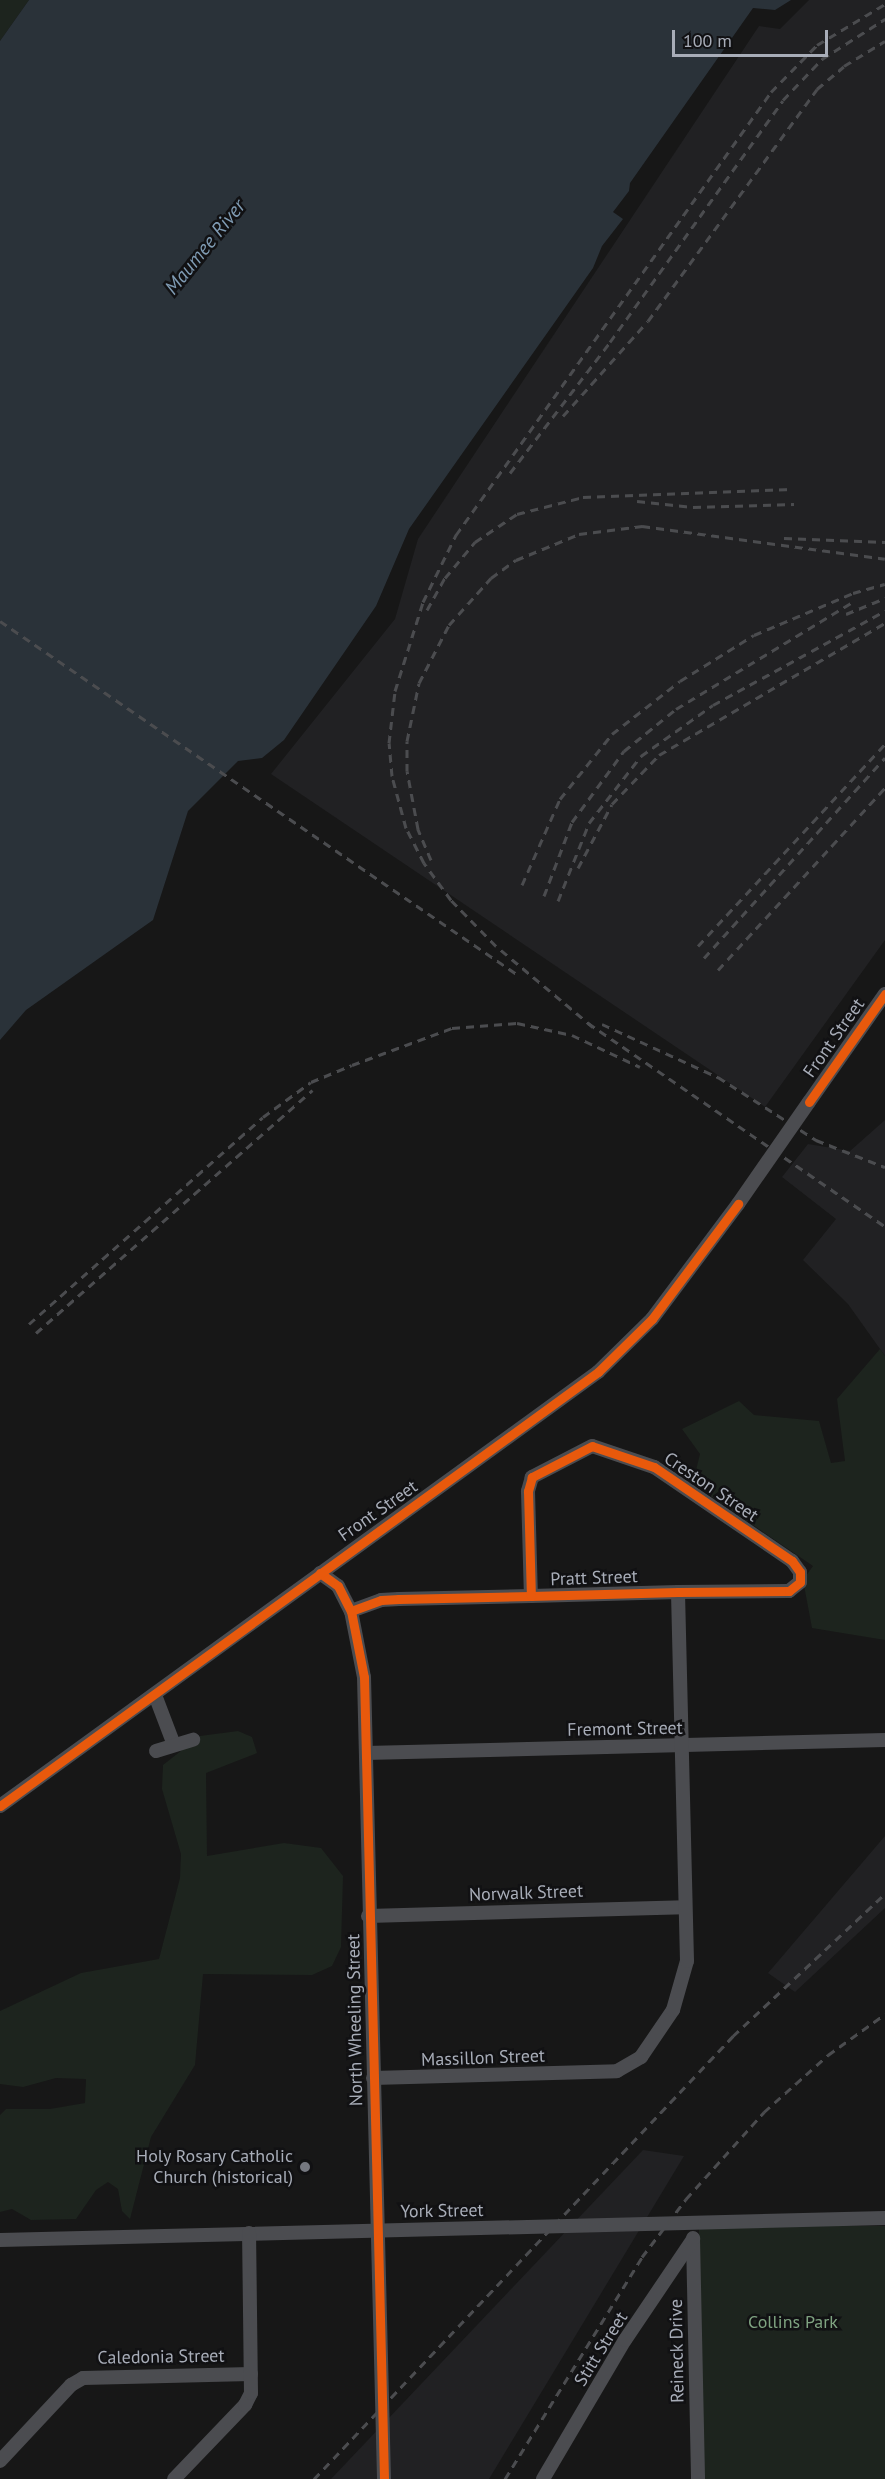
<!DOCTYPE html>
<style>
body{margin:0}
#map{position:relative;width:885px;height:2479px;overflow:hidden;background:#171717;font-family:"PT Sans",sans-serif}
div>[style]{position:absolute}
.built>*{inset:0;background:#212123}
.green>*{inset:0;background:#1d241e;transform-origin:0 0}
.water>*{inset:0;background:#2a3239}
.minor>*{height:14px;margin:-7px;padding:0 7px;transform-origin:7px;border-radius:7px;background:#4b4c50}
.rail>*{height:3px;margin-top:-1.5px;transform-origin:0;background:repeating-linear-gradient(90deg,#4b4c4f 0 8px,transparent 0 14px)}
.minor-bridge>*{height:14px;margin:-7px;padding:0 7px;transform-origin:7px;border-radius:7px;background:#4b4c50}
.cycleway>*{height:9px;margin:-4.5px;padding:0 4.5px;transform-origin:4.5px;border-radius:4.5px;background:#e8590c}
.dots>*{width:16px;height:16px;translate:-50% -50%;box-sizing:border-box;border:3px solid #111113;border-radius:50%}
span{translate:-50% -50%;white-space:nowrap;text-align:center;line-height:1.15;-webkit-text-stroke:5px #111113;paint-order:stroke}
.street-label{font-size:18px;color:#a8adb8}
.poi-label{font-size:18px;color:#a8adb8}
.right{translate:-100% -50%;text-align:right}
.park-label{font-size:18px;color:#7fa381}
.water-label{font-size:20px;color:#7f9bb3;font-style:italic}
.scale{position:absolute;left:672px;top:30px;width:156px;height:27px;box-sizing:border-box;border:3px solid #a8adb8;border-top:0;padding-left:8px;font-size:18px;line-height:21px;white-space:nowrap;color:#a8adb8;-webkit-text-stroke:4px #111113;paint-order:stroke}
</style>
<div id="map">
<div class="built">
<div style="clip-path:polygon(809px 0,885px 0,885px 940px,765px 1107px,271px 774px,395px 619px,418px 539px,759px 26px,780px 29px)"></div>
<div style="clip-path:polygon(885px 1120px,885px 1356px,848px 1304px,803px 1260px,836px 1219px,782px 1177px,808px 1144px,850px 1151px)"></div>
<div style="clip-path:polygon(885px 1836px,885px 1908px,795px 1992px,768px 1973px)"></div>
<div style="clip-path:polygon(643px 2150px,684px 2156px,489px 2479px,331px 2479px)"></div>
</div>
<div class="green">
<div style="clip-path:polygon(0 0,29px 0,0 41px)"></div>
<div style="clip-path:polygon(880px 1349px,885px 1356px,885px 1640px,812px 1628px,803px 1580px,813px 1566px,709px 1495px,695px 1474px,700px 1454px,682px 1429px,739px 1401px,754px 1415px,819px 1421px,831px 1463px,845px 1461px,837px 1399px)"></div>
<div style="clip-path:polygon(238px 1731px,252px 1737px,257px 1753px,206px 1773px,207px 1856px,284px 1843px,321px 1848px,343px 1876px,341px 1947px,332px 1966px,312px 1975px,203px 1974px,195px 2065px,151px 2137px,130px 2219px,122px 2211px,118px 2189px,108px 2182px,96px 2190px,76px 2219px,31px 2220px,12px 2209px,0 2212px,0 2115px,6px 2109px,50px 2109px,85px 2103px,86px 2079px,56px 2078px,23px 2087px,0 2084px,0 2011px,81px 1973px,159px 1959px,180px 1878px,181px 1854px,162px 1789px,163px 1765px,200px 1736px)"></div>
<div style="left:885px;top:2226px;width:253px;height:186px;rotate:90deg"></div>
</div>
<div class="water">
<div style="clip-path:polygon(29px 0,791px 0,775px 10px,753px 8px,630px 183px,629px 191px,613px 212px,623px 219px,602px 246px,593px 268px,409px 529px,376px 606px,284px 740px,262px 758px,238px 761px,188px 811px,153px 920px,26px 1010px,0 1040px,0 41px)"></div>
</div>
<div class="minor">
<div style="left:809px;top:1102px;width:132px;rotate:-54.9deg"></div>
<div style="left:320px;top:1573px;width:22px;rotate:36deg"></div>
<div style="left:338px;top:1586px;width:28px;rotate:63deg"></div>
<div style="left:351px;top:1611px;width:67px;rotate:78.9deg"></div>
<div style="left:364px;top:1677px;width:802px;rotate:88.57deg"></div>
<div style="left:351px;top:1611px;width:32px;rotate:-20deg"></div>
<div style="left:381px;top:1600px;width:18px;rotate:-3deg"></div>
<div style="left:399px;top:1599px;width:132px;rotate:-1.3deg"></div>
<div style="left:531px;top:1596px;width:147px;rotate:-1.6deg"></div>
<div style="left:678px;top:1592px;width:111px;rotate:-0.5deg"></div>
<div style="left:789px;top:1591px;width:14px;rotate:-39deg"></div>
<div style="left:800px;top:1582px;width:10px;rotate:-90deg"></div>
<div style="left:800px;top:1572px;width:14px;rotate:-126deg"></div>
<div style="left:792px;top:1561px;width:167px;rotate:-145.7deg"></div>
<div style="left:654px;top:1467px;width:65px;rotate:-161.3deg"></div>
<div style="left:592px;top:1446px;width:68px;rotate:152.7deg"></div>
<div style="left:532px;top:1477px;width:15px;rotate:106deg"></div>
<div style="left:528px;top:1491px;width:105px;rotate:88.4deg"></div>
<div style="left:155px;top:1695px;width:53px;rotate:69.2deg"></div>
<div style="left:156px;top:1751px;width:39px;rotate:-17deg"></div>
<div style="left:366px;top:1753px;width:519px;rotate:-1.43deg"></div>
<div style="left:0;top:1806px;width:739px;rotate:-35.97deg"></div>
<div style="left:598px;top:1372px;width:76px;rotate:-44.5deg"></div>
<div style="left:652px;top:1319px;width:144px;rotate:-53.2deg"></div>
<div style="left:368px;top:1916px;width:316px;rotate:-1.6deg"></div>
<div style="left:373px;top:2078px;width:244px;rotate:-1.6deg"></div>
<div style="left:617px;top:2071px;width:28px;rotate:-30deg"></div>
<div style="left:641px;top:2057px;width:57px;rotate:-55.8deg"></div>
<div style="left:673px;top:2010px;width:51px;rotate:-74.1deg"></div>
<div style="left:687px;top:1961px;width:369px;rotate:-91.4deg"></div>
<div style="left:693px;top:2238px;width:241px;rotate:88.8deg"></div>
<div style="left:0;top:2240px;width:885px;rotate:-1.42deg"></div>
<div style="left:0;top:2461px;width:104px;rotate:-46.9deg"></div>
<div style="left:71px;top:2385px;width:14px;rotate:-30deg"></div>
<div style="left:83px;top:2378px;width:168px;rotate:-1.4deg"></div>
<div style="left:174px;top:2479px;width:103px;rotate:-46.2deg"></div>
<div style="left:245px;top:2405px;width:13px;rotate:-63deg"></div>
<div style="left:251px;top:2393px;width:160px;rotate:-90.7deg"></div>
<div style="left:543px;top:2479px;width:161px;rotate:-59.5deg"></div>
<div style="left:625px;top:2340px;width:122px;rotate:-56deg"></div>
</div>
<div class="rail">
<div style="left:563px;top:416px;width:127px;rotate:-48.2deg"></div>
<div style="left:648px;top:321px;width:287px;rotate:-53.9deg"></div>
<div style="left:817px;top:89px;width:35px;rotate:-40deg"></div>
<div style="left:844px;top:66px;width:48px;rotate:-31.4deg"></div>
<div style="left:510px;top:473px;width:165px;rotate:-52.6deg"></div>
<div style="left:610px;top:342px;width:297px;rotate:-54.4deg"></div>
<div style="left:783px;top:100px;width:57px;rotate:-46.4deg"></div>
<div style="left:822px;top:59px;width:75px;rotate:-32.4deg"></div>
<div style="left:637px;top:501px;width:56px;rotate:6.1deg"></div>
<div style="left:693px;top:507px;width:101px;rotate:-1.7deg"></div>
<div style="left:784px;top:538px;width:101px;rotate:2.3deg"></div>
<div style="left:427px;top:610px;width:37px;rotate:-61deg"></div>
<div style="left:445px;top:578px;width:47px;rotate:-50.2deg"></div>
<div style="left:475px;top:542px;width:50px;rotate:-33.7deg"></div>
<div style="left:517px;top:514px;width:68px;rotate:-14.4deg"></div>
<div style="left:583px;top:497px;width:210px;rotate:-2.2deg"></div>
<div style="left:846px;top:614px;width:42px;rotate:-22.3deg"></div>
<div style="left:0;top:621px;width:627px;rotate:34.35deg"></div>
<div style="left:431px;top:860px;width:34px;rotate:-113deg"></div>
<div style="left:418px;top:829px;width:59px;rotate:-100.7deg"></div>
<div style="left:407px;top:771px;width:30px;rotate:-90deg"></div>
<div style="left:407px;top:741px;width:59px;rotate:-78.3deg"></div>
<div style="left:419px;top:683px;width:65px;rotate:-62.7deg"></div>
<div style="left:449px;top:625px;width:63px;rotate:-48.2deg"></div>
<div style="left:491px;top:578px;width:31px;rotate:-36deg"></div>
<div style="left:516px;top:560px;width:68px;rotate:-22.4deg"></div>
<div style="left:579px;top:534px;width:64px;rotate:-7.2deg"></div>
<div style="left:642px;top:526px;width:245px;rotate:7.7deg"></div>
<div style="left:578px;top:868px;width:72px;rotate:-62deg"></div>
<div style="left:612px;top:804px;width:68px;rotate:-46.2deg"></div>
<div style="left:659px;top:755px;width:262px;rotate:-30.3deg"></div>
<div style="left:522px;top:885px;width:94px;rotate:-66.2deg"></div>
<div style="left:560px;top:799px;width:83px;rotate:-51.3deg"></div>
<div style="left:612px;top:734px;width:86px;rotate:-37.9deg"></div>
<div style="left:680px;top:681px;width:87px;rotate:-31.9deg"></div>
<div style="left:754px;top:635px;width:108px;rotate:-23deg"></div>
<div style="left:853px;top:593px;width:33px;rotate:-16deg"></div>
<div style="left:544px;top:896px;width:79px;rotate:-69.3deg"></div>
<div style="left:572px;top:822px;width:88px;rotate:-53.8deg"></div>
<div style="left:624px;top:751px;width:67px;rotate:-38.9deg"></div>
<div style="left:676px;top:709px;width:207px;rotate:-31.2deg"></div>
<div style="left:558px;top:901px;width:84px;rotate:-68.3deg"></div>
<div style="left:589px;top:823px;width:85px;rotate:-52.2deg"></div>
<div style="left:641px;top:756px;width:88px;rotate:-35.3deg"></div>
<div style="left:713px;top:705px;width:196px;rotate:-28.7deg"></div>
<div style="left:698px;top:946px;width:275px;rotate:-47.2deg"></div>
<div style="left:704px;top:958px;width:270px;rotate:-47.9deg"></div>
<div style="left:718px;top:970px;width:247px;rotate:-47.5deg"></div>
<div style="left:588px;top:1023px;width:360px;rotate:34.4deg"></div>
<div style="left:602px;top:1024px;width:128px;rotate:24.6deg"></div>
<div style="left:718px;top:1077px;width:117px;rotate:32.7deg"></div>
<div style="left:816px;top:1140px;width:74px;rotate:21.4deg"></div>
<div style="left:593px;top:1027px;width:126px;rotate:-140.1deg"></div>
<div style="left:496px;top:946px;width:64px;rotate:-134.4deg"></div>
<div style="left:451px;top:900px;width:46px;rotate:-126.1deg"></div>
<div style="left:424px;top:863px;width:39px;rotate:-117deg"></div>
<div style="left:406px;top:828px;width:54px;rotate:-105.1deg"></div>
<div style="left:392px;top:776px;width:33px;rotate:-95deg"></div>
<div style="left:389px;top:743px;width:52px;rotate:-83.4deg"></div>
<div style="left:395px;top:691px;width:93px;rotate:-72.5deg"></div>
<div style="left:423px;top:602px;width:75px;rotate:-63.8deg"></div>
<div style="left:456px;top:535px;width:544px;rotate:-54.58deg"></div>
<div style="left:771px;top:92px;width:66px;rotate:-45.6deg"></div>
<div style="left:817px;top:45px;width:79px;rotate:-31.1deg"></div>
<div style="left:29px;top:1324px;width:312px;rotate:-41.5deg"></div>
<div style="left:263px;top:1117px;width:59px;rotate:-36.1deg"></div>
<div style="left:311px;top:1082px;width:44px;rotate:-22.5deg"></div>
<div style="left:352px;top:1065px;width:107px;rotate:-20.3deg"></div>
<div style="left:452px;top:1028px;width:65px;rotate:-4.4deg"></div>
<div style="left:517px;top:1023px;width:56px;rotate:12.3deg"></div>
<div style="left:572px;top:1035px;width:75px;rotate:25.2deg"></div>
<div style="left:36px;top:1333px;width:368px;rotate:-41.3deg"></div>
<div style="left:314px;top:2479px;width:610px;rotate:-46.59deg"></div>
<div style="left:733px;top:2036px;width:208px;rotate:-43.1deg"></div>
<div style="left:505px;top:2479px;width:261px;rotate:-58.3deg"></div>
<div style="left:642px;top:2257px;width:73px;rotate:-52.8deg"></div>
<div style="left:686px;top:2199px;width:117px;rotate:-48.1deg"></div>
<div style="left:764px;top:2112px;width:86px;rotate:-41.7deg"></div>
<div style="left:828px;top:2055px;width:70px;rotate:-35.7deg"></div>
</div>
<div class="minor-bridge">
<div style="left:738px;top:1204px;width:124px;rotate:-55.2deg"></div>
</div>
<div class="cycleway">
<div style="left:809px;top:1102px;width:132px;rotate:-54.9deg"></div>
<div style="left:320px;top:1573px;width:22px;rotate:36deg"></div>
<div style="left:338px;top:1586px;width:28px;rotate:63deg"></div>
<div style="left:351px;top:1611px;width:67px;rotate:78.9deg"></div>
<div style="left:364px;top:1677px;width:802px;rotate:88.57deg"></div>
<div style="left:351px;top:1611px;width:32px;rotate:-20deg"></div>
<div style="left:381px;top:1600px;width:18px;rotate:-3deg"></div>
<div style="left:399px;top:1599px;width:132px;rotate:-1.3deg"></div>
<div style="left:531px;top:1596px;width:147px;rotate:-1.6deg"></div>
<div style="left:678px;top:1592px;width:111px;rotate:-0.5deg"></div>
<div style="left:789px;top:1591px;width:14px;rotate:-39deg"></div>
<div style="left:800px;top:1582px;width:10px;rotate:-90deg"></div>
<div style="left:800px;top:1572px;width:14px;rotate:-126deg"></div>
<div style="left:792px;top:1561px;width:167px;rotate:-145.7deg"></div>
<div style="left:654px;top:1467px;width:65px;rotate:-161.3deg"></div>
<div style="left:592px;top:1446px;width:68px;rotate:152.7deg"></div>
<div style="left:532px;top:1477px;width:15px;rotate:106deg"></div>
<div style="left:528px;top:1491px;width:105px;rotate:88.4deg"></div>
<div style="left:0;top:1806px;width:739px;rotate:-35.97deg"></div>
<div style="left:598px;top:1372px;width:76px;rotate:-44.5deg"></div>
<div style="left:652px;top:1319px;width:144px;rotate:-53.2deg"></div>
</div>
<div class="dots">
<div style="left:305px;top:2167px;background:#757880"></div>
</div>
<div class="street-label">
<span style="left:834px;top:1038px;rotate:-55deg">Front Street</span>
<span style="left:711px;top:1487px;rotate:34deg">Creston Street</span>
<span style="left:378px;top:1511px;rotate:-35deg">Front Street</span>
<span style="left:594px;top:1578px;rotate:-2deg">Pratt Street</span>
<span style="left:625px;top:1729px;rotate:-1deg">Fremont Street</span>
<span style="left:526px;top:1893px;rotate:-2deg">Norwalk Street</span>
<span style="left:355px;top:2020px;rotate:-91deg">North Wheeling Street</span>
<span style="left:483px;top:2058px;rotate:-2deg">Massillon Street</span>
<span style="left:442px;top:2211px;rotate:-1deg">York Street</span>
<span style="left:601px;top:2349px;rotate:-58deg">Stitt Street</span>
<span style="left:677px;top:2351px;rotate:-91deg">Reineck Drive</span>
<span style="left:161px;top:2357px;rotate:-1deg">Caledonia Street</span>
</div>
<div class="poi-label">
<span class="right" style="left:293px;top:2167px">Holy Rosary Catholic<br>Church (historical)</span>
</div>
<div class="park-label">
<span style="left:793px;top:2322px">Collins Park</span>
</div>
<div class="water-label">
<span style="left:205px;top:247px;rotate:-51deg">Maumee River</span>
</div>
<div class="scale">100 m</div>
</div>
